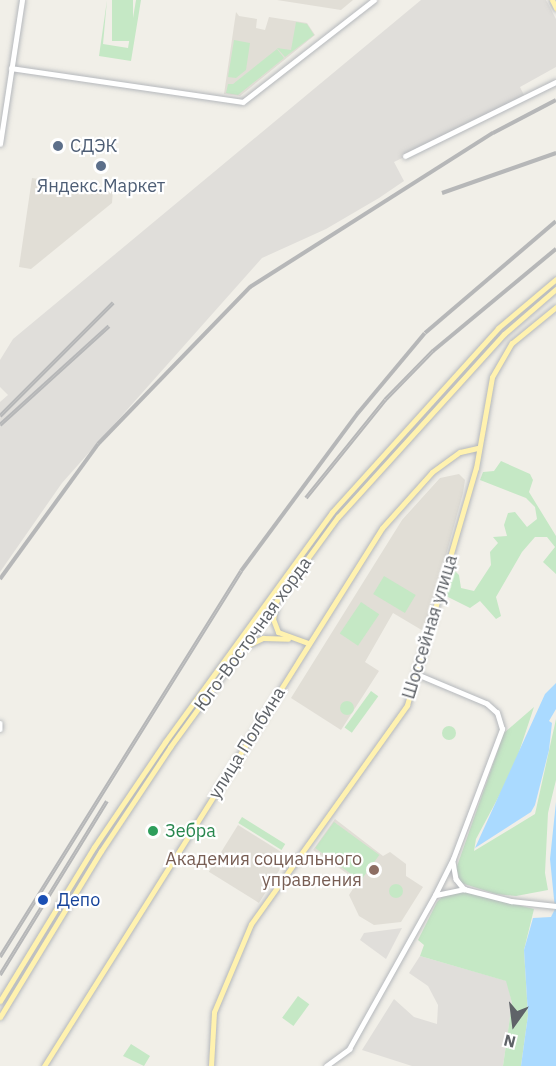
<!DOCTYPE html>
<meta charset="utf-8">
<style>
body{margin:0}
#map{position:relative;width:556px;height:1066px;overflow:hidden;background:#f1efe8;font-family:"IBM Plex Sans",sans-serif}
div>[style]{position:absolute}
.industrial>*{inset:0;background:#e0deda}
.education>*{inset:0;background:#e1ded6;transform-origin:0 0}
.green>*{inset:0;background:#c5e8c5;transform-origin:0 0}
.round{border-radius:50%}
.water>*{inset:0;background:#aadaff}
.roads{filter:drop-shadow(0 0 2px #b5b8bc) drop-shadow(0 0 2px #b5b8bc)}
.minor>*{height:4.5px;margin:-2.25px;padding:0 2.25px;transform-origin:2.25px;border-radius:2.25px;background:#fff}
.major>*{height:5px;margin:-2.5px;padding:0 2.5px;transform-origin:2.5px;border-radius:2.5px;background:#fff2af}
.rail>*{height:4px;margin-top:-2px;transform-origin:0;background:repeating-linear-gradient(90deg,#fff 0 4.5px,#b6b7b8 0 9px);box-sizing:border-box;border-block:2px solid #b6b7b8}
.dots>*{width:16px;height:16px;translate:-50% -50%;box-sizing:border-box;border:3px solid #fff;border-radius:50%}
span{translate:-50% -50%;white-space:nowrap;text-align:center;line-height:1.15;-webkit-text-stroke:4.5px #fff;paint-order:stroke}
.service-label{font-size:18px;color:#4e5e75}
.left{translate:0 -50%;text-align:left}
.street-label{font-size:18px;color:#5f6368}
.leisure-label{font-size:18px;color:#27864d}
.education-label{font-size:18px;color:#785e54}
.right{translate:-100% -50%;text-align:right}
.transit-label{font-size:18px;color:#164399}
.north{position:absolute;left:484px;top:994px;width:60px;height:60px;-webkit-text-stroke:4px #fff;paint-order:stroke;rotate:194deg;font-size:16px;font-weight:700;line-height:24px;text-align:center;color:#5f6368}
.north::after{content:'';display:block;margin:auto;width:21px;height:27px;background:#5f6368;clip-path:polygon(50% 0,100% 100%,50% 72%,0 100%)}
</style>
<div id="map">
<div class="industrial">
<div style="clip-path:polygon(421px 0,546px 0,556px 19px,556px 67px,520px 87px,525px 97px,394px 162px,404px 181px,379px 198px,326px 229px,262px 258px,62px 483px,0 572px,0 402px,8px 395px,0 387px,0 360px,13px 339px)"></div>
<div style="clip-path:polygon(402px 928px,386px 959px,360px 940px,364px 933px)"></div>
<div style="clip-path:polygon(420px 956px,507px 981px,512px 1003px,503px 1066px,412px 1066px,362px 1050px,394px 999px,414px 1017px,437px 1024px,438px 1005px,428px 986px,409px 973px)"></div>
</div>
<div class="education">
<div style="clip-path:polygon(277px 0,353px 0,341px 10px)"></div>
<div style="clip-path:polygon(236px 12px,239px 16px,257px 19px,256px 28px,265px 30px,269px 17px,307px 23px,315px 35px,240px 96px,224px 94px)"></div>
<div style="clip-path:polygon(32px 178px,113px 190px,112px 203px,31px 269px,19px 267px)"></div>
<div style="clip-path:polygon(459px 474px,465px 480px,463px 493px,425px 632px,393px 613px,365px 662px,379px 671px,341px 730px,291px 698px,402px 520px,440px 478px)"></div>
<div style="clip-path:polygon(335px 819px,383px 856px,390px 852px,406px 864px,406px 876px,423px 887px,401px 922px,374px 925px,359px 916px,349px 895px,358px 881px,313px 850px)"></div>
<div style="left:238px;top:825px;width:59px;height:55px;rotate:32deg"></div>
</div>
<div class="green">
<div style="clip-path:polygon(107px 0,103px 44px,128px 48px,136px 0,141px 0,131px 61px,99px 56px)"></div>
<div style="left:112px;top:0;width:21px;height:41px"></div>
<div style="clip-path:polygon(296px 22px,307px 24px,314px 35px,285px 57px,277px 48px,291px 50px)"></div>
<div style="clip-path:polygon(234px 40px,250px 43px,246px 70px,236px 78px,228px 77px)"></div>
<div style="clip-path:polygon(277px 49px,284px 58px,238px 95px,226px 93px,228px 84px,233px 84px)"></div>
<div style="clip-path:polygon(501px 461px,530px 474px,533px 480px,529px 492px,556px 536px,556px 574px,543px 562px,555px 547px,547px 537px,535px 537px,522px 552px,496px 597px,501px 616px,496px 619px,480px 601px,470px 608px,446px 596px,453px 569px,459px 575px,461px 588px,474px 591px,491px 565px,490px 552px,498px 543px,493px 537px,507px 536px,504px 525px,508px 513px,515px 512px,527px 527px,537px 519px,535px 507px,526px 498px,480px 480px,483px 472px,494px 471px)"></div>
<div style="left:384px;top:576px;width:37px;height:21px;rotate:31deg"></div>
<div style="left:361px;top:602px;width:22px;height:38px;rotate:34deg"></div>
<div style="left:371px;top:691px;width:9px;height:45px;rotate:36deg"></div>
<div class="round" style="left:340px;top:701px;width:14px;height:14px"></div>
<div style="clip-path:polygon(534px 707px,513px 770px,476px 839px,474px 851px,535px 814px,556px 719px,556px 780px,548px 813px,545px 873px,548px 890px,516px 896px,496px 894px,461px 883px,456px 869px,504px 733px)"></div>
<div class="round" style="left:442px;top:726px;width:14px;height:14px"></div>
<div style="left:242px;top:817px;width:51px;height:7px;rotate:32deg"></div>
<div style="left:334px;top:822px;width:56px;height:32px;rotate:36deg"></div>
<div class="round" style="left:389px;top:884px;width:14px;height:14px"></div>
<div style="clip-path:polygon(457px 890px,534px 909px,524px 950px,528px 1015px,521px 1066px,503px 1066px,512px 1003px,506px 981px,420px 956px,424px 945px,418px 940px,437px 902px,445px 894px)"></div>
<div style="left:298px;top:996px;width:14px;height:27px;rotate:36deg"></div>
<div style="clip-path:polygon(131px 1044px,150px 1056px,144px 1066px,123px 1056px)"></div>
</div>
<div class="water">
<div style="clip-path:polygon(556px 683px,556px 709px,549px 721px,552px 723px,549px 750px,535px 805px,531px 812px,475px 848px,545px 694px)"></div>
<div style="clip-path:polygon(556px 802px,556px 1066px,521px 1066px,528px 1015px,524px 950px,533px 918px,551px 917px,555px 909px,550px 859px)"></div>
</div>
<div class="roads">
<div class="minor">
<div style="left:11px;top:68px;width:234px;rotate:8.3deg"></div>
<div style="left:243px;top:102px;width:166px;rotate:-37.9deg"></div>
<div style="left:0;top:144px;width:146px;rotate:-81.3deg"></div>
<div style="left:405px;top:156px;width:168px;rotate:-26.1deg"></div>
<div style="left:0;top:723px;width:6px;rotate:90deg"></div>
<div style="left:453px;top:862px;width:17px;rotate:80deg"></div>
<div style="left:456px;top:879px;width:13px;rotate:51deg"></div>
<div style="left:436px;top:895px;width:29px;rotate:-12deg"></div>
<div style="left:464px;top:889px;width:49px;rotate:14.3deg"></div>
<div style="left:511px;top:901px;width:45px;rotate:6.3deg"></div>
<div style="left:326px;top:1066px;width:29px;rotate:-36deg"></div>
<div style="left:349px;top:1049px;width:176px;rotate:-60.8deg"></div>
<div style="left:435px;top:895px;width:40px;rotate:-63.4deg"></div>
<div style="left:453px;top:859px;width:139px;rotate:-69.3deg"></div>
<div style="left:502px;top:729px;width:17px;rotate:-107deg"></div>
<div style="left:497px;top:713px;width:13px;rotate:-138deg"></div>
<div style="left:487px;top:704px;width:75px;rotate:-157.2deg"></div>
</div>
<div class="major">
<div style="left:552px;top:0;width:9px;rotate:63deg"></div>
<div style="left:276px;top:605px;width:14px;rotate:102deg"></div>
<div style="left:273px;top:619px;width:14px;rotate:69deg"></div>
<div style="left:278px;top:632px;width:33px;rotate:20deg"></div>
<div style="left:248px;top:645px;width:17px;rotate:-25deg"></div>
<div style="left:263px;top:638px;width:25px;rotate:2deg"></div>
<div style="left:0;top:1001px;width:180px;rotate:-58.6deg"></div>
<div style="left:94px;top:847px;width:127px;rotate:-55.9deg"></div>
<div style="left:165px;top:742px;width:284px;rotate:-54deg"></div>
<div style="left:332px;top:512px;width:248px;rotate:-47.9deg"></div>
<div style="left:498px;top:328px;width:76px;rotate:-40.2deg"></div>
<div style="left:0;top:1017px;width:194px;rotate:-58.7deg"></div>
<div style="left:101px;top:851px;width:125px;rotate:-56.4deg"></div>
<div style="left:170px;top:747px;width:285px;rotate:-53.9deg"></div>
<div style="left:338px;top:517px;width:247px;rotate:-47.8deg"></div>
<div style="left:504px;top:334px;width:69px;rotate:-40.9deg"></div>
<div style="left:44px;top:1066px;width:635px;rotate:-57.86deg"></div>
<div style="left:382px;top:528px;width:75px;rotate:-48.2deg"></div>
<div style="left:432px;top:472px;width:34px;rotate:-36deg"></div>
<div style="left:460px;top:452px;width:18px;rotate:-13deg"></div>
<div style="left:211px;top:1066px;width:54px;rotate:-86.8deg"></div>
<div style="left:214px;top:1012px;width:95px;rotate:-67.2deg"></div>
<div style="left:251px;top:924px;width:269px;rotate:-54.5deg"></div>
<div style="left:407px;top:705px;width:247px;rotate:-73.8deg"></div>
<div style="left:476px;top:468px;width:92px;rotate:-80deg"></div>
<div style="left:492px;top:377px;width:39px;rotate:-60deg"></div>
<div style="left:512px;top:343px;width:57px;rotate:-39.3deg"></div>
</div>
</div>
<div class="rail">
<div style="left:442px;top:193px;width:121px;rotate:-19.3deg"></div>
<div style="left:0;top:416px;width:160px;rotate:-45deg"></div>
<div style="left:0;top:425px;width:147px;rotate:-42.2deg"></div>
<div style="left:306px;top:498px;width:126px;rotate:-51.1deg"></div>
<div style="left:385px;top:400px;width:69px;rotate:-45.6deg"></div>
<div style="left:433px;top:351px;width:160px;rotate:-39.7deg"></div>
<div style="left:0;top:579px;width:167px;rotate:-54deg"></div>
<div style="left:98px;top:444px;width:219px;rotate:-45.9deg"></div>
<div style="left:250px;top:287px;width:288px;rotate:-32.4deg"></div>
<div style="left:493px;top:133px;width:71px;rotate:-27.6deg"></div>
<div style="left:0;top:957px;width:455px;rotate:-58deg"></div>
<div style="left:241px;top:571px;width:197px;rotate:-53.5deg"></div>
<div style="left:358px;top:413px;width:104px;rotate:-50.1deg"></div>
<div style="left:425px;top:333px;width:172px;rotate:-40.5deg"></div>
<div style="left:0;top:975px;width:204px;rotate:-58.4deg"></div>
</div>
<div class="dots">
<div style="left:58px;top:146px;background:#5c6f8a"></div>
<div style="left:101px;top:166px;background:#5c6f8a"></div>
<div style="left:153px;top:831px;background:#2e9e5b"></div>
<div style="left:374px;top:870px;background:#8d6e63"></div>
<div style="left:43px;top:900px;background:#1a4fb4"></div>
</div>
<div class="service-label">
<span class="left" style="left:70px;top:146px">СДЭК</span>
<span style="left:101px;top:186px">Яндекс.Маркет</span>
</div>
<div class="street-label">
<span style="left:430px;top:627px;rotate:-73deg">Шоссейная улица</span>
<span style="left:253px;top:634px;rotate:-54deg">Юго-Восточная хорда</span>
<span style="left:247px;top:743px;rotate:-58deg">улица Полбина</span>
</div>
<div class="leisure-label">
<span class="left" style="left:165px;top:831px">Зебра</span>
</div>
<div class="education-label">
<span class="right" style="left:362px;top:870px">Академия социального<br>управления</span>
</div>
<div class="transit-label">
<span class="left" style="left:57px;top:900px">Депо</span>
</div>
<div class="north">N</div>
</div>
